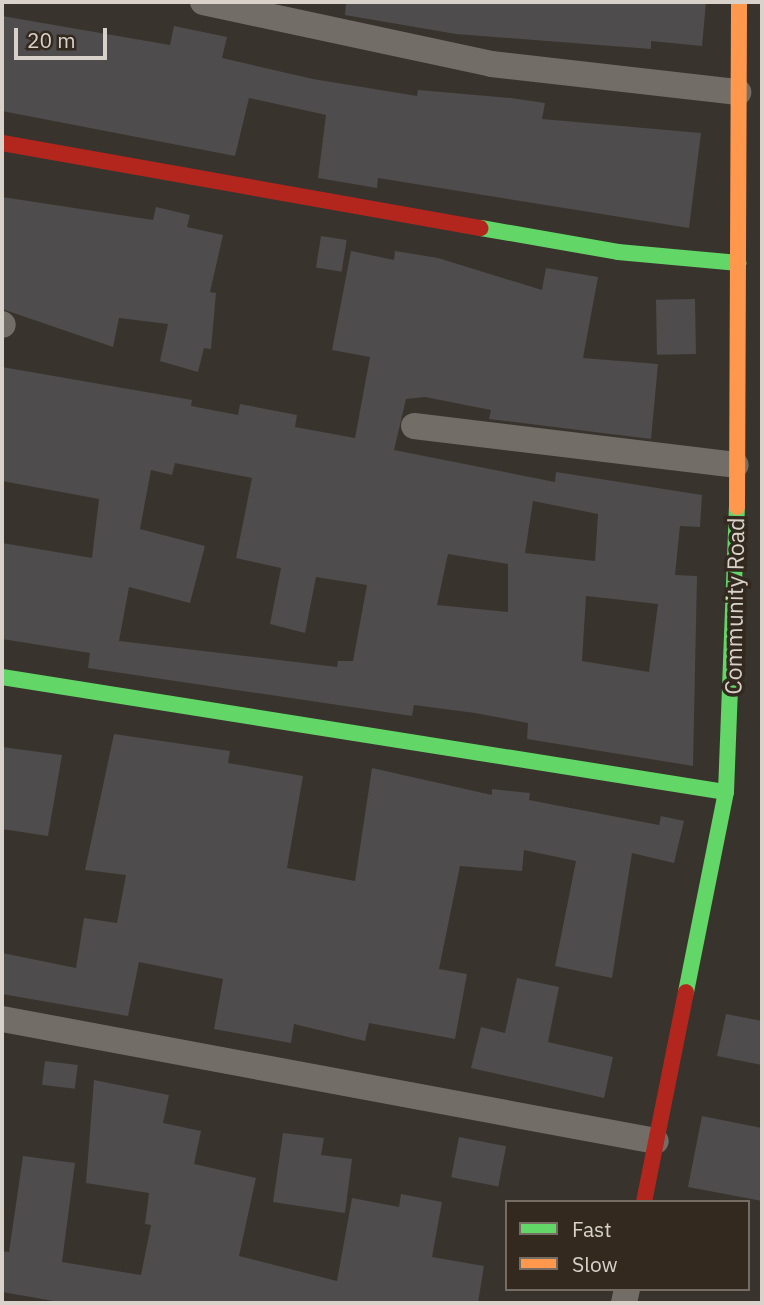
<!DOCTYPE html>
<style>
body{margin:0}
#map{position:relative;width:764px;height:1305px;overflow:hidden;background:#39332d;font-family:"IBM Plex Sans",sans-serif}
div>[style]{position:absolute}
.building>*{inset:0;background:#4e4c4c;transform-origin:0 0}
.street>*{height:26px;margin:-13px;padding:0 13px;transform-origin:13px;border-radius:13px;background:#736d67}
.fast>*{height:16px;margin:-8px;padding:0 8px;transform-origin:8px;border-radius:8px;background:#63d668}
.slow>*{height:16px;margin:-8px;padding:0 8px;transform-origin:8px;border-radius:8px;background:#ff974d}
.jam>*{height:16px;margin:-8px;padding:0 8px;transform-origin:8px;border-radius:8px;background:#b3261e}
span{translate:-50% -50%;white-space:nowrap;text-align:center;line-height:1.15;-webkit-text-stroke:7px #33291f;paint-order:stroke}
.street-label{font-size:23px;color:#d9d2cb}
.frame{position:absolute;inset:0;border:4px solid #d9d2cb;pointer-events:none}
.legend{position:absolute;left:505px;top:1200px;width:245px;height:91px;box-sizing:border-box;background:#33291f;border:2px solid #756d64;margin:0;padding:9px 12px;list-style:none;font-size:21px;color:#d9d2cb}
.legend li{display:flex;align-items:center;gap:14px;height:35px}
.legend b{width:35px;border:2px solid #756d64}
.scale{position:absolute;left:14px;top:28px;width:93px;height:32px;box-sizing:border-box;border:4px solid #d9d2cb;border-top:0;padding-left:9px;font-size:21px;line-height:24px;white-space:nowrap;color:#d9d2cb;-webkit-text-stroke:5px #33291f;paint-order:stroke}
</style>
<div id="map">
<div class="building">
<div style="clip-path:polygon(346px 2px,706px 2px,702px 46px,651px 41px,651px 49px,456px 34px,345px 15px)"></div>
<div style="clip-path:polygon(2px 16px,170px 45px,174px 26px,227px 37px,222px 58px,313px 79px,417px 96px,418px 90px,511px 98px,545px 103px,542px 119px,701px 133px,689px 228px,378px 178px,377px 188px,318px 178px,326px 115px,249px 98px,235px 156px,2px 111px)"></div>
<div style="clip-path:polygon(2px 197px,153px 220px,156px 207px,190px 215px,187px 227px,223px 235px,210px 292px,216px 293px,211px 349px,204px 348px,198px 372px,160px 361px,168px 324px,119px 318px,113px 347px,2px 309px)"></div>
<div style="left:321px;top:236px;width:26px;height:32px;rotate:9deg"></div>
<div style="clip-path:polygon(evenodd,351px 251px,394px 260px,395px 251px,438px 258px,542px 290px,546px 268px,598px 277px,583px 358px,658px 364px,651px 439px,489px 419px,491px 410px,425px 397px,406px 399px,394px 450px,555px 482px,556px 472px,702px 495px,700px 527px,680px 526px,675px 575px,697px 576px,693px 766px,527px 739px,528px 723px,475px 713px,414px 705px,412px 716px,88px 668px,90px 653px,2px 639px,2px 543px,92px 558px,99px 499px,2px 481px,2px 367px,192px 400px,191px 406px,238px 415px,240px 404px,297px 415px,295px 427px,355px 438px,370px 357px,332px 350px,351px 251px,175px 463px,252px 478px,236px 558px,281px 568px,270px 624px,305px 633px,316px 577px,367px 585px,353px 661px,338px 661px,337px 667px,119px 641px,129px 587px,190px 603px,205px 546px,140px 529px,151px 470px,172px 475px,175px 463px,351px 251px,533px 501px,598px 514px,595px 561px,525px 553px,533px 501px,351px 251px,448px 554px,508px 564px,508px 612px,437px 605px,448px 554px,351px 251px,586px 596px,658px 604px,649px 672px,582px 661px,586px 596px)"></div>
<div style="left:695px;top:299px;width:55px;height:39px;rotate:89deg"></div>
<div style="clip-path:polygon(114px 734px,230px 751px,228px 763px,303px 776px,287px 868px,355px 881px,372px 768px,492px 795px,492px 789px,530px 793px,529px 800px,659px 825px,661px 816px,684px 821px,674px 863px,632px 853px,612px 978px,555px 966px,576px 861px,524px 850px,522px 871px,460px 866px,439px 969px,467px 974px,455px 1039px,369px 1023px,365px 1041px,294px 1024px,291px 1043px,214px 1029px,223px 979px,139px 962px,128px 1016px,2px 994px,2px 953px,76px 968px,84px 918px,117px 923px,126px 875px,85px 870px)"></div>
<div style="clip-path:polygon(2px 747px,62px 755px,48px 836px,2px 829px)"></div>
<div style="clip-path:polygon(517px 978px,559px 987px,548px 1042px,613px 1057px,604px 1098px,471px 1068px,481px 1027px,505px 1033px)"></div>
<div style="clip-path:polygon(726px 1014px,762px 1021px,762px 1065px,717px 1056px)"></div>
<div style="left:45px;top:1061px;width:33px;height:24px;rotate:7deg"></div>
<div style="clip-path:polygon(94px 1080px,169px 1095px,163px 1123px,201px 1131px,194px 1164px,256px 1178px,239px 1256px,337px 1281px,352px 1198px,399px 1207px,401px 1194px,442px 1202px,432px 1257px,484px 1266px,478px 1303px,65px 1303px,2px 1292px,2px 1251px,9px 1252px,23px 1156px,75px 1163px,62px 1262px,141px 1275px,151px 1225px,145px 1224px,149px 1193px,86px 1183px)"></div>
<div style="clip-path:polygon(702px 1116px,762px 1128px,762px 1201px,688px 1187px)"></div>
<div style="clip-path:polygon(283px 1133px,324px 1138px,321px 1155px,352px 1159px,345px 1213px,273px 1202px)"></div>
<div style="left:459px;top:1137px;width:48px;height:41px;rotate:11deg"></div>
</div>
<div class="street">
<div style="left:203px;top:2px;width:295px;rotate:12.1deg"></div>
<div style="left:491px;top:64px;width:249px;rotate:6.5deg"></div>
<div style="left:2px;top:324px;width:1px;rotate:45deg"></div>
<div style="left:414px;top:426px;width:324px;rotate:6.9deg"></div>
<div style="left:2px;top:1019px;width:665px;rotate:10.57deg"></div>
<div style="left:624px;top:1303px;width:14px;rotate:-78deg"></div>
</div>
<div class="fast">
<div style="left:481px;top:228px;width:139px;rotate:9.9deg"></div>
<div style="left:618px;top:252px;width:121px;rotate:5.2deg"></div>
<div style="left:2px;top:677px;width:733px;rotate:9.03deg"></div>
<div style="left:686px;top:992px;width:204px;rotate:-78.7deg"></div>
<div style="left:726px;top:792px;width:285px;rotate:-87.8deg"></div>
</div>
<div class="slow">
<div style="left:737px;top:507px;width:505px;rotate:-89.77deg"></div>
</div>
<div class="jam">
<div style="left:2px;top:143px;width:486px;rotate:10.1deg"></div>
<div style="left:644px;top:1202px;width:214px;rotate:-78.7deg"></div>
</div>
<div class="street-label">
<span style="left:734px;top:606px;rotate:-89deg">Community Road</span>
</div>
<div class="frame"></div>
<ul class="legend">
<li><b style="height:9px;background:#63d668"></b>Fast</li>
<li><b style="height:9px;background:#ff974d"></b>Slow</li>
</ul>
<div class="scale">20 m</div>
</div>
